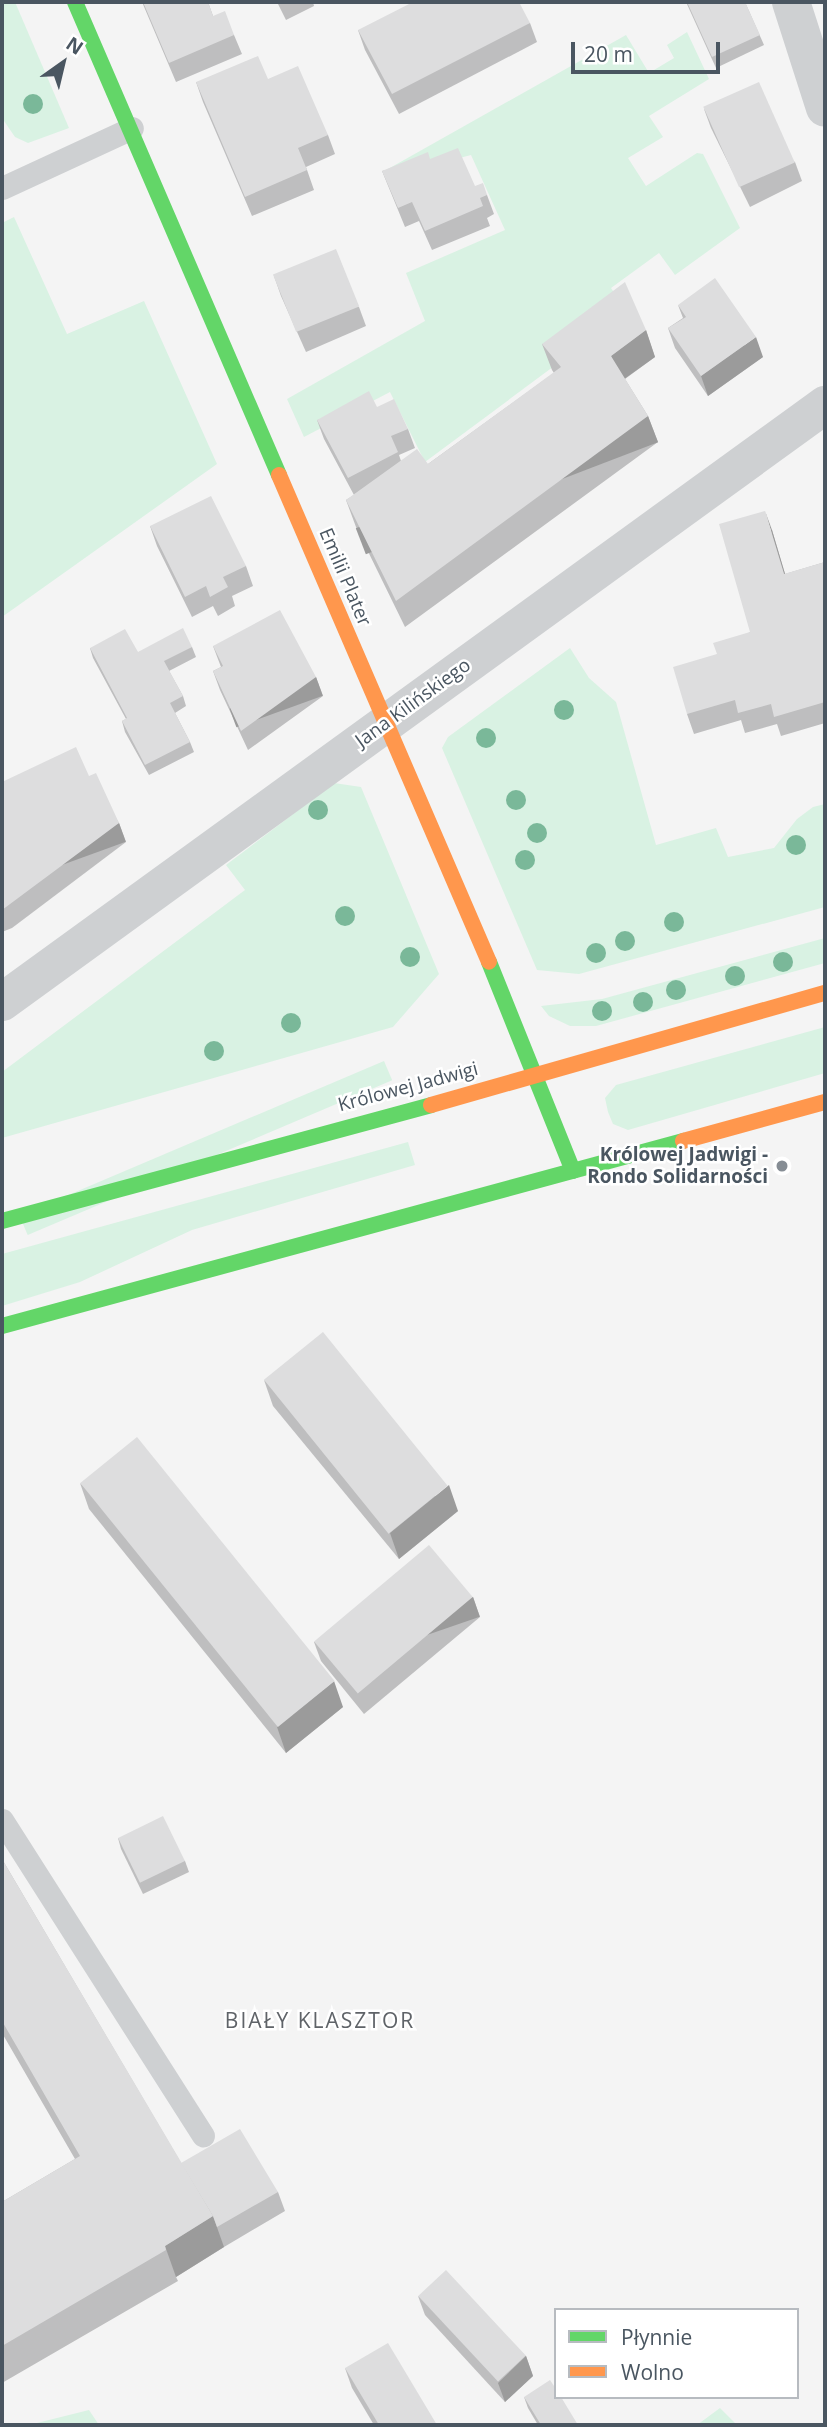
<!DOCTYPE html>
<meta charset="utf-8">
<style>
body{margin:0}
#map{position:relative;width:827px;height:2427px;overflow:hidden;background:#f4f4f4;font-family:"Open Sans",sans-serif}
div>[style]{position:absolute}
.green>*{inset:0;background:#d9f2e3;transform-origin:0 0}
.lane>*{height:23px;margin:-11.5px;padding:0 11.5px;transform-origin:11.5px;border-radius:11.5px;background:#ced0d2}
.street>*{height:38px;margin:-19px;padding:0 19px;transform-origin:19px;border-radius:19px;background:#ced0d2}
.fast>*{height:16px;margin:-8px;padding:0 8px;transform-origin:8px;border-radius:8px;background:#63d668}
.slow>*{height:16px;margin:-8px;padding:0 8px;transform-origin:8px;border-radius:8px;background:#ff974d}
.trees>*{width:20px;height:20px;margin:-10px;border-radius:50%;background:#7ab899}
.wall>*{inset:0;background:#bebebf}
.shaded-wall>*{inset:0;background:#9b9b9b;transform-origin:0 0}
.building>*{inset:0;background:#ddddde;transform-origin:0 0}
.dots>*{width:19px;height:19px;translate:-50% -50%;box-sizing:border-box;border:4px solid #fff;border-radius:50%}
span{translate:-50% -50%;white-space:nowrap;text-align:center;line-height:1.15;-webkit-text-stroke:5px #fff;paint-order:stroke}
.street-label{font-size:19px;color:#4a5661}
.poi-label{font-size:19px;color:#4a5661;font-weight:700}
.right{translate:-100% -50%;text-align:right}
.neighbourhood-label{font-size:21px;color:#5f6368;letter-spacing:2px}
.frame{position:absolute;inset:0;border:4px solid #4a5661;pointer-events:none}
.legend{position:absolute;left:554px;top:2308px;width:245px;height:91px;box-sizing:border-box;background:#fff;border:2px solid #b7bbc0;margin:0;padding:9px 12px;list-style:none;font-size:21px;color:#4a5661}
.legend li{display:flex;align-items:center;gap:14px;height:35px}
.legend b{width:35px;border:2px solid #b7bbc0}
.north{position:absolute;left:28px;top:28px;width:70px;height:70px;-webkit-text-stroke:5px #fff;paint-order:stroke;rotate:34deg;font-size:19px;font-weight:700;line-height:28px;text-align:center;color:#4a5661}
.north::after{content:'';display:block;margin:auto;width:24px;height:32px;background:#4a5661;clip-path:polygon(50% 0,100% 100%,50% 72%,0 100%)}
.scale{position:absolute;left:571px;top:42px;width:149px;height:32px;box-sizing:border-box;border:4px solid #4a5661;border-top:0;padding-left:9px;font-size:21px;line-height:24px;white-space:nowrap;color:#4a5661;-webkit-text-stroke:5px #fff;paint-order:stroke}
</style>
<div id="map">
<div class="green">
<div style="clip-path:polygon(2px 2px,15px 2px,69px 128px,28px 143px,15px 137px,2px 118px)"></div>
<div style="clip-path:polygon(687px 32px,709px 79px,649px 116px,663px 137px,628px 158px,646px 186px,697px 153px,703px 154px,740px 228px,675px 275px,659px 253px,611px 288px,627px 312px,425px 462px,390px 392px,304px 437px,287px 399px,425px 321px,406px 273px,505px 230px,471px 155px,391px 176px,388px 169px,626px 35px,649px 73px,674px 58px,667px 45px)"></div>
<div style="clip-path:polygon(14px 217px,67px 334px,144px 301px,217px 464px,2px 617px,2px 223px)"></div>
<div style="clip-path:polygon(570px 648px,589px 678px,616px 702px,656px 845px,716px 828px,728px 857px,774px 848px,797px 819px,813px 807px,825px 804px,825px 907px,579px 974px,537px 970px,442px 748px,448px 737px)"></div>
<div style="clip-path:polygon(334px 783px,361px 787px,439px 974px,393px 1027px,2px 1138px,2px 1072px,245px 890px,226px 865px)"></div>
<div style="clip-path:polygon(825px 938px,825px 963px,596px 1026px,570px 1026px,549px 1016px,541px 1006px,602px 999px)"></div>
<div style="clip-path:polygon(825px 1027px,825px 1073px,628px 1130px,613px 1124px,608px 1112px,605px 1098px,616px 1085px)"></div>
<div style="left:384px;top:1061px;width:21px;height:396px;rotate:67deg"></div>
<div style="clip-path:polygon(408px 1142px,415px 1165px,192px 1230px,80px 1282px,2px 1306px,2px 1254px)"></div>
<div style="clip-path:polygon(720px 2408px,737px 2425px,697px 2425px)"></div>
<div style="clip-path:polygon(89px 2410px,99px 2425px,29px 2425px)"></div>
</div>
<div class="lane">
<div style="left:2px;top:188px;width:143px;rotate:-24.8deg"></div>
<div style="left:2px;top:1820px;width:374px;rotate:57.5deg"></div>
</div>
<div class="street">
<div style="left:791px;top:2px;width:111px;rotate:72.2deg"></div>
<div style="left:2px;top:1002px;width:1017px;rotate:-35.96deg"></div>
</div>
<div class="fast">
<div style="left:75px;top:2px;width:515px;rotate:66.67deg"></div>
<div style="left:489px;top:962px;width:225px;rotate:68.1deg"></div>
<div style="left:2px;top:1221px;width:444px;rotate:-15.1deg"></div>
<div style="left:2px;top:1326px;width:706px;rotate:-15.2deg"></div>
</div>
<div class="slow">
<div style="left:279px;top:475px;width:530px;rotate:66.67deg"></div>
<div style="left:431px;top:1105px;width:410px;rotate:-15.9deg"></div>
<div style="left:683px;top:1141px;width:147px;rotate:-15.4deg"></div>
</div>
<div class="trees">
<div style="left:33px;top:104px"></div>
<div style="left:564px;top:710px"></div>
<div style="left:486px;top:738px"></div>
<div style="left:516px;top:800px"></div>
<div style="left:318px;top:810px"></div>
<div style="left:537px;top:833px"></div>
<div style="left:796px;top:845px"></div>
<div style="left:525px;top:860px"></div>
<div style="left:345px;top:916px"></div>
<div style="left:674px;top:922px"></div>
<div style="left:625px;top:941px"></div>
<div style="left:596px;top:953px"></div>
<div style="left:410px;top:957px"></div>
<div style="left:783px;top:962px"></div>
<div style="left:735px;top:976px"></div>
<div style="left:676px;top:990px"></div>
<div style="left:643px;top:1002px"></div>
<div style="left:602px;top:1011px"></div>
<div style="left:291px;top:1023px"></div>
<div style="left:214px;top:1051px"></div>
</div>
<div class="wall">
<div style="clip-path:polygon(142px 2px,208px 2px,213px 16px,234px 35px,242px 54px,176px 82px)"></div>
<div style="clip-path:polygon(277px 2px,313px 2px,314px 6px,286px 20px)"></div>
<div style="clip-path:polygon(686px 2px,745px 2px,764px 45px,716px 68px)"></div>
<div style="clip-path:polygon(530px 23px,537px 42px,399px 114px,365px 50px,358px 30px)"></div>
<div style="clip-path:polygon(268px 79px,328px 135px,335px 154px,306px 167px,314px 190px,252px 216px,203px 102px,196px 82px)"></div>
<div style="clip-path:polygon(704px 109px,795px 162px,802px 181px,750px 207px,711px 128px)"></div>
<div style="clip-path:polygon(430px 159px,487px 195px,494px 214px,487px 218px,490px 226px,432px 250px,419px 221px,405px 227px,382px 171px)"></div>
<div style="clip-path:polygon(274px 276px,359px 307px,366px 326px,306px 352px,281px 296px)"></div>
<div style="clip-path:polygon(678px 305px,763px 357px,708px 396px,675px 348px,668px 328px,683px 318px)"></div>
<div style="clip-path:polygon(646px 330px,655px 357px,625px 379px,648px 416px,658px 442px,405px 627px,356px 527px,346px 500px,354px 495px,324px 439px,317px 420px,377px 407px,408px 429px,415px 448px,399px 455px,401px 461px,428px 464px,554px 373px,552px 370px,542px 344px)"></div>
<div style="clip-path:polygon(150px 526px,246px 566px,253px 586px,232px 596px,235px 606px,218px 616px,213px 606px,192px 617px,157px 546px)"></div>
<div style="clip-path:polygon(772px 530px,785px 574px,825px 562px,825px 723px,781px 736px,777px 724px,745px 733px,741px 720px,694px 734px,687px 714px,717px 654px,750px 632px)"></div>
<div style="clip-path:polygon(213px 646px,316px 677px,323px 696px,248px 750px,220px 690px,213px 671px,221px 667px)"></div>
<div style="clip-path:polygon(192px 647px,196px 657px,169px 671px,183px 696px,186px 706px,175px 713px,190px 742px,194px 752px,149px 775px,125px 732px,122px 721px,126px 719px,93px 658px,90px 648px,138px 652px)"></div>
<div style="clip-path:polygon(89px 776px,119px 823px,126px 842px,12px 928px,2px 932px,2px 782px)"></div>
<div style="clip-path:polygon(264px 1380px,458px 1511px,399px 1559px,273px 1406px)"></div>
<div style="clip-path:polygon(80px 1483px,343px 1707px,286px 1753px,89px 1509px)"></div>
<div style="clip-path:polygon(473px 1597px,480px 1617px,364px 1714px,321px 1661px,314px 1642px)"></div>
<div style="clip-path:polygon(118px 1838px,185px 1861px,189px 1872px,143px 1894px,121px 1849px)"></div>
<div style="clip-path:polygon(2px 1859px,181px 2163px,278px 2192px,285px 2211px,224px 2247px,176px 2277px,178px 2281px,2px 2383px,2px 2202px,75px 2159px,2px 2033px)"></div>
<div style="clip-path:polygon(418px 2296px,526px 2356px,533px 2376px,505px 2402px,425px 2315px)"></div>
<div style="clip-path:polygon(345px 2368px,437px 2425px,374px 2425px,352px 2388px)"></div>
<div style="clip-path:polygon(524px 2397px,578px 2425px,538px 2425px,528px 2408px)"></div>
</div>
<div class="shaded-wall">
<div style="clip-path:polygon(646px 330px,655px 357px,620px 382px,611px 356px)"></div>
<div style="clip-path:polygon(756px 337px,763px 357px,708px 396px,701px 376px)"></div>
<div style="left:648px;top:416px;width:28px;height:313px;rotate:69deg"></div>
<div style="clip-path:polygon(765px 511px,772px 530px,791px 594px,784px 574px)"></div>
<div style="left:316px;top:677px;width:20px;height:92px;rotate:70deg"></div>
<div style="left:119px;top:823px;width:20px;height:142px;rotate:70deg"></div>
<div style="clip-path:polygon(449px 1485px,458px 1511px,399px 1559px,390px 1533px)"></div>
<div style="left:473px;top:1597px;width:21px;height:151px;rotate:71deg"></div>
<div style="clip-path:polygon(334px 1681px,343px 1707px,286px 1753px,277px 1727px)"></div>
<div style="clip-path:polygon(213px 2216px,224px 2247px,176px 2277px,165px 2246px)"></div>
<div style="clip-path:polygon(526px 2356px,533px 2376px,505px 2402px,498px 2383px)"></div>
</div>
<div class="building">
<div style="clip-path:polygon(143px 2px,208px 2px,213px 16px,225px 11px,234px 35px,169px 63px)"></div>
<div style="clip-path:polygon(413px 2px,519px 2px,530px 23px,392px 94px,358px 30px)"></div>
<div style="clip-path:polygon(687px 2px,745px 2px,760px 35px,712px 57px)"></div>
<div style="clip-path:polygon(258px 56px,268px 79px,298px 66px,328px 135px,298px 148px,307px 170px,245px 197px,196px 82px)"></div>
<div style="left:759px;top:82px;width:88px;height:61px;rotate:66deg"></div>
<div style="clip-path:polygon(458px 148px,475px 186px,483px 183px,487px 195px,480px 198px,483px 206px,425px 231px,412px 202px,398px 208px,382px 171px,428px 152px,430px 159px)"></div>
<div style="left:336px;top:249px;width:62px;height:68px;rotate:68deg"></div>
<div style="clip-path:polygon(715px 278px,756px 337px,701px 376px,668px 328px,686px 317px,678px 305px)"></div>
<div style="clip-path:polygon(625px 282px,646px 330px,611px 356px,648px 416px,396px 601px,346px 500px,417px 449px,428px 464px,561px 367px,542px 344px)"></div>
<div style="clip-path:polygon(369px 391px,377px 407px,394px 399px,408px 429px,391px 436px,398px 452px,348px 478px,317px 420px)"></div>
<div style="clip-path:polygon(211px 496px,246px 566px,223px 577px,228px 587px,210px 597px,206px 586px,185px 597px,150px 526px)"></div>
<div style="clip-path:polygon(765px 511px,784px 574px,825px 562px,825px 702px,774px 717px,771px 704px,738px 713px,735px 700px,687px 714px,673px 667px,717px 654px,713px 643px,750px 632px,719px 524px)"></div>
<div style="clip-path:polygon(280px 610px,316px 677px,241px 731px,213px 671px,223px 666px,213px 646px)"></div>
<div style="clip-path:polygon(183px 628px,192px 647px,164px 661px,183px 696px,170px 703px,190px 742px,145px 765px,122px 721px,127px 718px,90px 648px,125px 629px,138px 652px)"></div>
<div style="clip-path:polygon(76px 747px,89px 776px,96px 773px,119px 823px,2px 910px,2px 782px)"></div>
<div style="left:323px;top:1332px;width:198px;height:76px;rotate:51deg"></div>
<div style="left:137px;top:1437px;width:314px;height:73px;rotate:51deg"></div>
<div style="left:429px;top:1545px;width:68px;height:150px;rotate:50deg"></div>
<div style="left:163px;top:1816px;width:50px;height:50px;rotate:64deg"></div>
<div style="clip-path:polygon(2px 1859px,213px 2216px,165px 2246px,166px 2250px,2px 2346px,2px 2202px,80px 2156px,2px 2021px)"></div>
<div style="clip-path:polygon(240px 2129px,278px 2192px,217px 2227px,213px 2216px,181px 2163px)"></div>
<div style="left:446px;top:2270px;width:117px;height:38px;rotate:47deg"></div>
<div style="clip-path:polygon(388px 2343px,437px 2425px,379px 2425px,345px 2368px)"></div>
<div style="clip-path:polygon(550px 2380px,556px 2389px,556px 2397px,561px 2397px,578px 2425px,541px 2425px,524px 2397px)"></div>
</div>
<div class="dots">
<div style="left:782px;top:1166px;background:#868d94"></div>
</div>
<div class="street-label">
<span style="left:345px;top:577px;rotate:67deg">Emilii Plater</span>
<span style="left:413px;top:703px;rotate:-36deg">Jana Kilińskiego</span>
<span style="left:408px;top:1087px;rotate:-15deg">Królowej Jadwigi</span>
</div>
<div class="poi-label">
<span class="right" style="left:768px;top:1166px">Królowej Jadwigi -<br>Rondo Solidarności</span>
</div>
<div class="neighbourhood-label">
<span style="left:320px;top:2020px">BIAŁY KLASZTOR</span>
</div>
<div class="frame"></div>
<ul class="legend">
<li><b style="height:9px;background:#63d668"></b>Płynnie</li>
<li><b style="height:9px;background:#ff974d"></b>Wolno</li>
</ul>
<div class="north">N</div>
<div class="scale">20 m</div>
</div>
